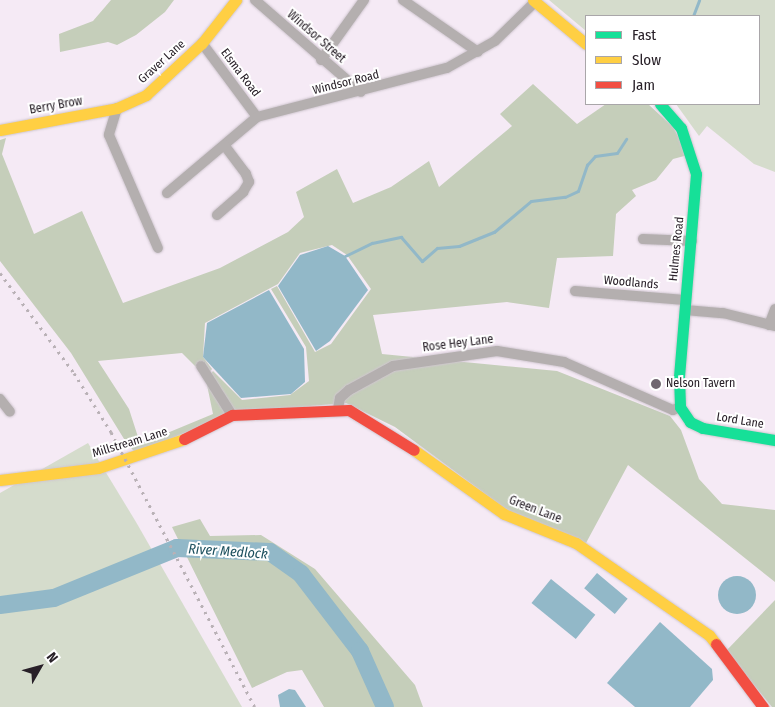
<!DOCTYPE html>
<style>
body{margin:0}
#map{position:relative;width:775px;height:707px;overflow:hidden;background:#f5eaf5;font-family:"Fira Sans Condensed",sans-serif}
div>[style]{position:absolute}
.green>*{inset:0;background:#d5dccc}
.forest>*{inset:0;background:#c5ceba}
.water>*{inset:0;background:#92b8c8;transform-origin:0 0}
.round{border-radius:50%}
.stream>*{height:3px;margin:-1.5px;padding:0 1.5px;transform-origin:1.5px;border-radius:1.5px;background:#92b8c8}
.river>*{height:18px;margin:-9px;padding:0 9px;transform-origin:9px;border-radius:9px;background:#92b8c8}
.roads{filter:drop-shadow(0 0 1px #cfc6cf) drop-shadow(0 0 1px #cfc6cf)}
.street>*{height:10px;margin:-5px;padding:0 5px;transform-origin:5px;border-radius:5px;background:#b4afaf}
.fast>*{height:11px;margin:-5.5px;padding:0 5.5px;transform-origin:5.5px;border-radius:5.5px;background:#16e098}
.slow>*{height:11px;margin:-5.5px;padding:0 5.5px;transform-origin:5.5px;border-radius:5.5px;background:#ffcf43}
.jam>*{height:11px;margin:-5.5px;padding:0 5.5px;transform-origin:5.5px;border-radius:5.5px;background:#f24e42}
.rail>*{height:3px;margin-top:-1.5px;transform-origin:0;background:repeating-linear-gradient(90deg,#b9b1b6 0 2.5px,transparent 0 7.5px)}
.dots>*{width:14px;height:14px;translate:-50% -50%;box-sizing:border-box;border:2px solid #fff;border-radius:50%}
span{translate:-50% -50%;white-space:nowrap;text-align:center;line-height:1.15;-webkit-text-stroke:4px #fff;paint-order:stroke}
.street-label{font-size:12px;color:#282028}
.poi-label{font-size:12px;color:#282028}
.left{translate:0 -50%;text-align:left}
.water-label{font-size:14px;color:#1a4e5c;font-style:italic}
.legend{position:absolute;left:585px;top:15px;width:175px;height:90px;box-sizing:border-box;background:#fff;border:1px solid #a9a6a9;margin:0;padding:6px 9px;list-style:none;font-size:15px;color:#282028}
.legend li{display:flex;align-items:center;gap:10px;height:25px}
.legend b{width:25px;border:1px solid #a9a6a9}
.north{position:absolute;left:15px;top:642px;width:50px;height:50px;-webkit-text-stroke:4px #fff;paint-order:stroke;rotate:52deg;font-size:14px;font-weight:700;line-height:20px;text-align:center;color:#282028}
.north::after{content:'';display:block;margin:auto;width:18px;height:22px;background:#282028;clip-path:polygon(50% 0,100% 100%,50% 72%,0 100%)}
</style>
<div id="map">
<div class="green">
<div style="clip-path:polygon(549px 0,775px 0,775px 172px,754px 164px,707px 126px,699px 136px,676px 104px,759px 104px,759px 16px,586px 16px,586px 31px)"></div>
<div style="clip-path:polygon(88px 443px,136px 522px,242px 707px,0 707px,0 493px)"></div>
</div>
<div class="forest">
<div style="clip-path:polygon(111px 0,174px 0,165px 12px,136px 35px,117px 45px,108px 42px,60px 52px,59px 34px,93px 21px)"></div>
<div style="clip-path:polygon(533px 84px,577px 124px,606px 104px,648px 104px,673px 127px,688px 155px,673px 159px,656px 180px,632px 190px,636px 196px,616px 214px,613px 256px,557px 258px,549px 308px,507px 302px,373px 315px,382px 354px,557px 371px,670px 416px,681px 430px,699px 479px,722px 504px,775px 510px,775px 582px,628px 465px,586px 543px,507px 510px,395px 427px,346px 403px,310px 406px,213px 421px,136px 453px,131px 448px,213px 414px,206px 380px,213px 371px,242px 400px,290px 395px,309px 381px,306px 347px,271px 289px,277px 286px,315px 352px,331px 344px,371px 289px,347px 255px,332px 245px,300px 253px,278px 284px,205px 323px,203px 357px,212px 369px,206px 377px,182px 353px,98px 361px,129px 409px,139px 440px,129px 447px,71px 353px,0 261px,0 140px,6px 138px,2px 154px,34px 234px,82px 211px,123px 303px,220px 268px,288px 232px,304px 217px,296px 192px,337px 169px,353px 203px,391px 187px,429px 161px,439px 187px,512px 126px,500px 114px)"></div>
<div style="clip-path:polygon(200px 519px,210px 536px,261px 535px,315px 569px,415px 685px,423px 707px,324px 707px,302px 670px,287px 672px,252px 688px,172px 527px)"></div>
<div style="clip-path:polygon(775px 600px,775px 707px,772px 707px,726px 651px)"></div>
</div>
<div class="water">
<div style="clip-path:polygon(328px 246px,345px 256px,368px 290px,330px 341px,316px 351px,278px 286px,300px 255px)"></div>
<div style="clip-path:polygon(269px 290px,304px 349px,305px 382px,291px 394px,241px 398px,203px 357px,207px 323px)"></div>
<div style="left:597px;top:573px;width:40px;height:20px;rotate:40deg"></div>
<div class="round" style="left:718px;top:576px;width:38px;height:38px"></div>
<div style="left:551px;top:579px;width:57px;height:31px;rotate:39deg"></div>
<div style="clip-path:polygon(660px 622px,712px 669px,713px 680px,690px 707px,635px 707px,607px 683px)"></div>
<div style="clip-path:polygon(289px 689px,295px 690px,306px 707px,280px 707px,278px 695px)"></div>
</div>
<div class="stream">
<div style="left:693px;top:16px;width:17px;rotate:-69deg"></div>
<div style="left:345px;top:256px;width:30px;rotate:-26deg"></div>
<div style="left:372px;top:243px;width:30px;rotate:-12deg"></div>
<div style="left:401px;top:237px;width:32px;rotate:49deg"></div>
<div style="left:422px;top:261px;width:20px;rotate:-41deg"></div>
<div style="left:437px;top:248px;width:22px;rotate:-5deg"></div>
<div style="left:459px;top:246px;width:38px;rotate:-22deg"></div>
<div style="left:494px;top:232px;width:48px;rotate:-40deg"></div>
<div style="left:531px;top:201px;width:34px;rotate:-7deg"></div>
<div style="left:565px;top:197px;width:14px;rotate:-25deg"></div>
<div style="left:578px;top:191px;width:28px;rotate:-71deg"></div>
<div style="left:587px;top:165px;width:12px;rotate:-48deg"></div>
<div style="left:595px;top:156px;width:22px;rotate:-8deg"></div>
<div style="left:617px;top:153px;width:17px;rotate:-57deg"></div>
</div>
<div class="river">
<div style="left:0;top:605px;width:54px;rotate:-7.4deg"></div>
<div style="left:54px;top:598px;width:133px;rotate:-22.1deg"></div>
<div style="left:177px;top:548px;width:93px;rotate:2.5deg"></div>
<div style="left:270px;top:552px;width:38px;rotate:35deg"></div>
<div style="left:301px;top:574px;width:97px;rotate:52.5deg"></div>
<div style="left:360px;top:651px;width:61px;rotate:65.9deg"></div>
</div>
<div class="roads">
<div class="street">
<div style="left:255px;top:0;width:140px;rotate:41deg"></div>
<div style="left:403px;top:0;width:91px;rotate:34.7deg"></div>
<div style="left:202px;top:43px;width:92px;rotate:53.4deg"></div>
<div style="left:321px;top:60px;width:74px;rotate:-54.4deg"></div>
<div style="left:117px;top:108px;width:28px;rotate:107deg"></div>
<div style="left:109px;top:135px;width:123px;rotate:66.6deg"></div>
<div style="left:167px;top:193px;width:118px;rotate:-40.2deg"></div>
<div style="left:257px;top:117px;width:196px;rotate:-14.5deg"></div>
<div style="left:447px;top:68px;width:55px;rotate:-29.4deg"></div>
<div style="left:495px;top:41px;width:56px;rotate:-44.3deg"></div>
<div style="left:217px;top:215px;width:35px;rotate:-41deg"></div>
<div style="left:243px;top:192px;width:12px;rotate:-59deg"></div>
<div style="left:249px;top:182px;width:9px;rotate:-111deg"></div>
<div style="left:246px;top:174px;width:36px;rotate:-127deg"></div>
<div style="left:643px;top:239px;width:49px;rotate:2.3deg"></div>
<div style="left:575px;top:291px;width:110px;rotate:4.7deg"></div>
<div style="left:685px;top:310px;width:38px;rotate:5deg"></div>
<div style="left:723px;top:313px;width:54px;rotate:14deg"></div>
<div style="left:769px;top:325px;width:17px;rotate:-69deg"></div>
<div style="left:201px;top:366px;width:58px;rotate:57.7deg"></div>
<div style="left:0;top:399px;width:16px;rotate:52deg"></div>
<div style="left:338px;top:409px;width:11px;rotate:-80deg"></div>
<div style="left:340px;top:398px;width:12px;rotate:-42deg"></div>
<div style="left:349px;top:390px;width:50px;rotate:-28.6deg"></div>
<div style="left:393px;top:366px;width:105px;rotate:-8.2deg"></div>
<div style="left:497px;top:351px;width:68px;rotate:9.3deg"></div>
<div style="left:564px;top:362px;width:119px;rotate:23.8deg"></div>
<div style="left:673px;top:410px;width:8px;rotate:-23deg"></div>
</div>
<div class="fast">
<div style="left:660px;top:104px;width:32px;rotate:49deg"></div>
<div style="left:681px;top:128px;width:48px;rotate:71.9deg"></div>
<div style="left:696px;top:174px;width:204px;rotate:94.8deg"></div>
<div style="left:679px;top:377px;width:30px;rotate:88deg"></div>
<div style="left:680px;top:407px;width:18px;rotate:56deg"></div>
<div style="left:690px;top:422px;width:14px;rotate:25deg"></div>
<div style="left:703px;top:428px;width:73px;rotate:9.5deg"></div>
</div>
<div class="slow">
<div style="left:533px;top:0;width:69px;rotate:39.7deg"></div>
<div style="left:0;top:130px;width:119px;rotate:-10.6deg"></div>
<div style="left:117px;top:108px;width:32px;rotate:-24deg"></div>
<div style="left:146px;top:95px;width:76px;rotate:-42.9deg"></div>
<div style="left:202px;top:43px;width:55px;rotate:-51.7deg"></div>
<div style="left:414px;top:450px;width:110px;rotate:35.4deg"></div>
<div style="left:504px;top:514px;width:78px;rotate:21.9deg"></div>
<div style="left:576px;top:543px;width:162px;rotate:34.7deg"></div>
<div style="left:709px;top:635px;width:11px;rotate:52deg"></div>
<div style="left:0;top:480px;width:99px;rotate:-7deg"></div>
<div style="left:98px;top:468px;width:91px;rotate:-18.6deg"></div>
</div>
<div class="jam">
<div style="left:184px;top:439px;width:54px;rotate:-26.6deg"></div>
<div style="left:232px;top:415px;width:117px;rotate:-2.4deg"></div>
<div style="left:349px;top:410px;width:76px;rotate:31.6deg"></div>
<div style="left:716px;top:644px;width:79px;rotate:53.3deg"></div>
</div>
</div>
<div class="rail">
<div style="left:0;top:273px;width:124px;rotate:53.5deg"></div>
<div style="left:74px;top:373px;width:70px;rotate:57.9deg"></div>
<div style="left:111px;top:432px;width:310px;rotate:62.4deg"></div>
</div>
<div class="dots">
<div style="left:656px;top:384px;background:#706770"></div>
</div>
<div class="street-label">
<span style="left:316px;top:37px;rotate:41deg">Windsor Street</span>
<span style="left:162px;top:62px;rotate:-42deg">Graver Lane</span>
<span style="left:240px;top:73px;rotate:53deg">Elsma Road</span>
<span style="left:346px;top:83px;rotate:-14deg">Windsor Road</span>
<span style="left:56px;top:106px;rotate:-10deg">Berry Brow</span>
<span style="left:677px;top:249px;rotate:-84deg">Hulmes Road</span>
<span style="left:631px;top:283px;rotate:5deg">Woodlands</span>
<span style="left:458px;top:344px;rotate:-7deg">Rose Hey Lane</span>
<span style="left:740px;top:421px;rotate:9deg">Lord Lane</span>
<span style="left:130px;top:443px;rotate:-17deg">Millstream Lane</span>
<span style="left:535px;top:510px;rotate:21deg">Green Lane</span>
</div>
<div class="poi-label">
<span class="left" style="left:666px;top:384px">Nelson Tavern</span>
</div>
<div class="water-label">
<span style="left:228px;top:552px;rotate:4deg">River Medlock</span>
</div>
<ul class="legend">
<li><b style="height:6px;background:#16e098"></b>Fast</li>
<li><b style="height:6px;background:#ffcf43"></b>Slow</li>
<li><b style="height:6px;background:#f24e42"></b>Jam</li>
</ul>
<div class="north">N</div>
</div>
